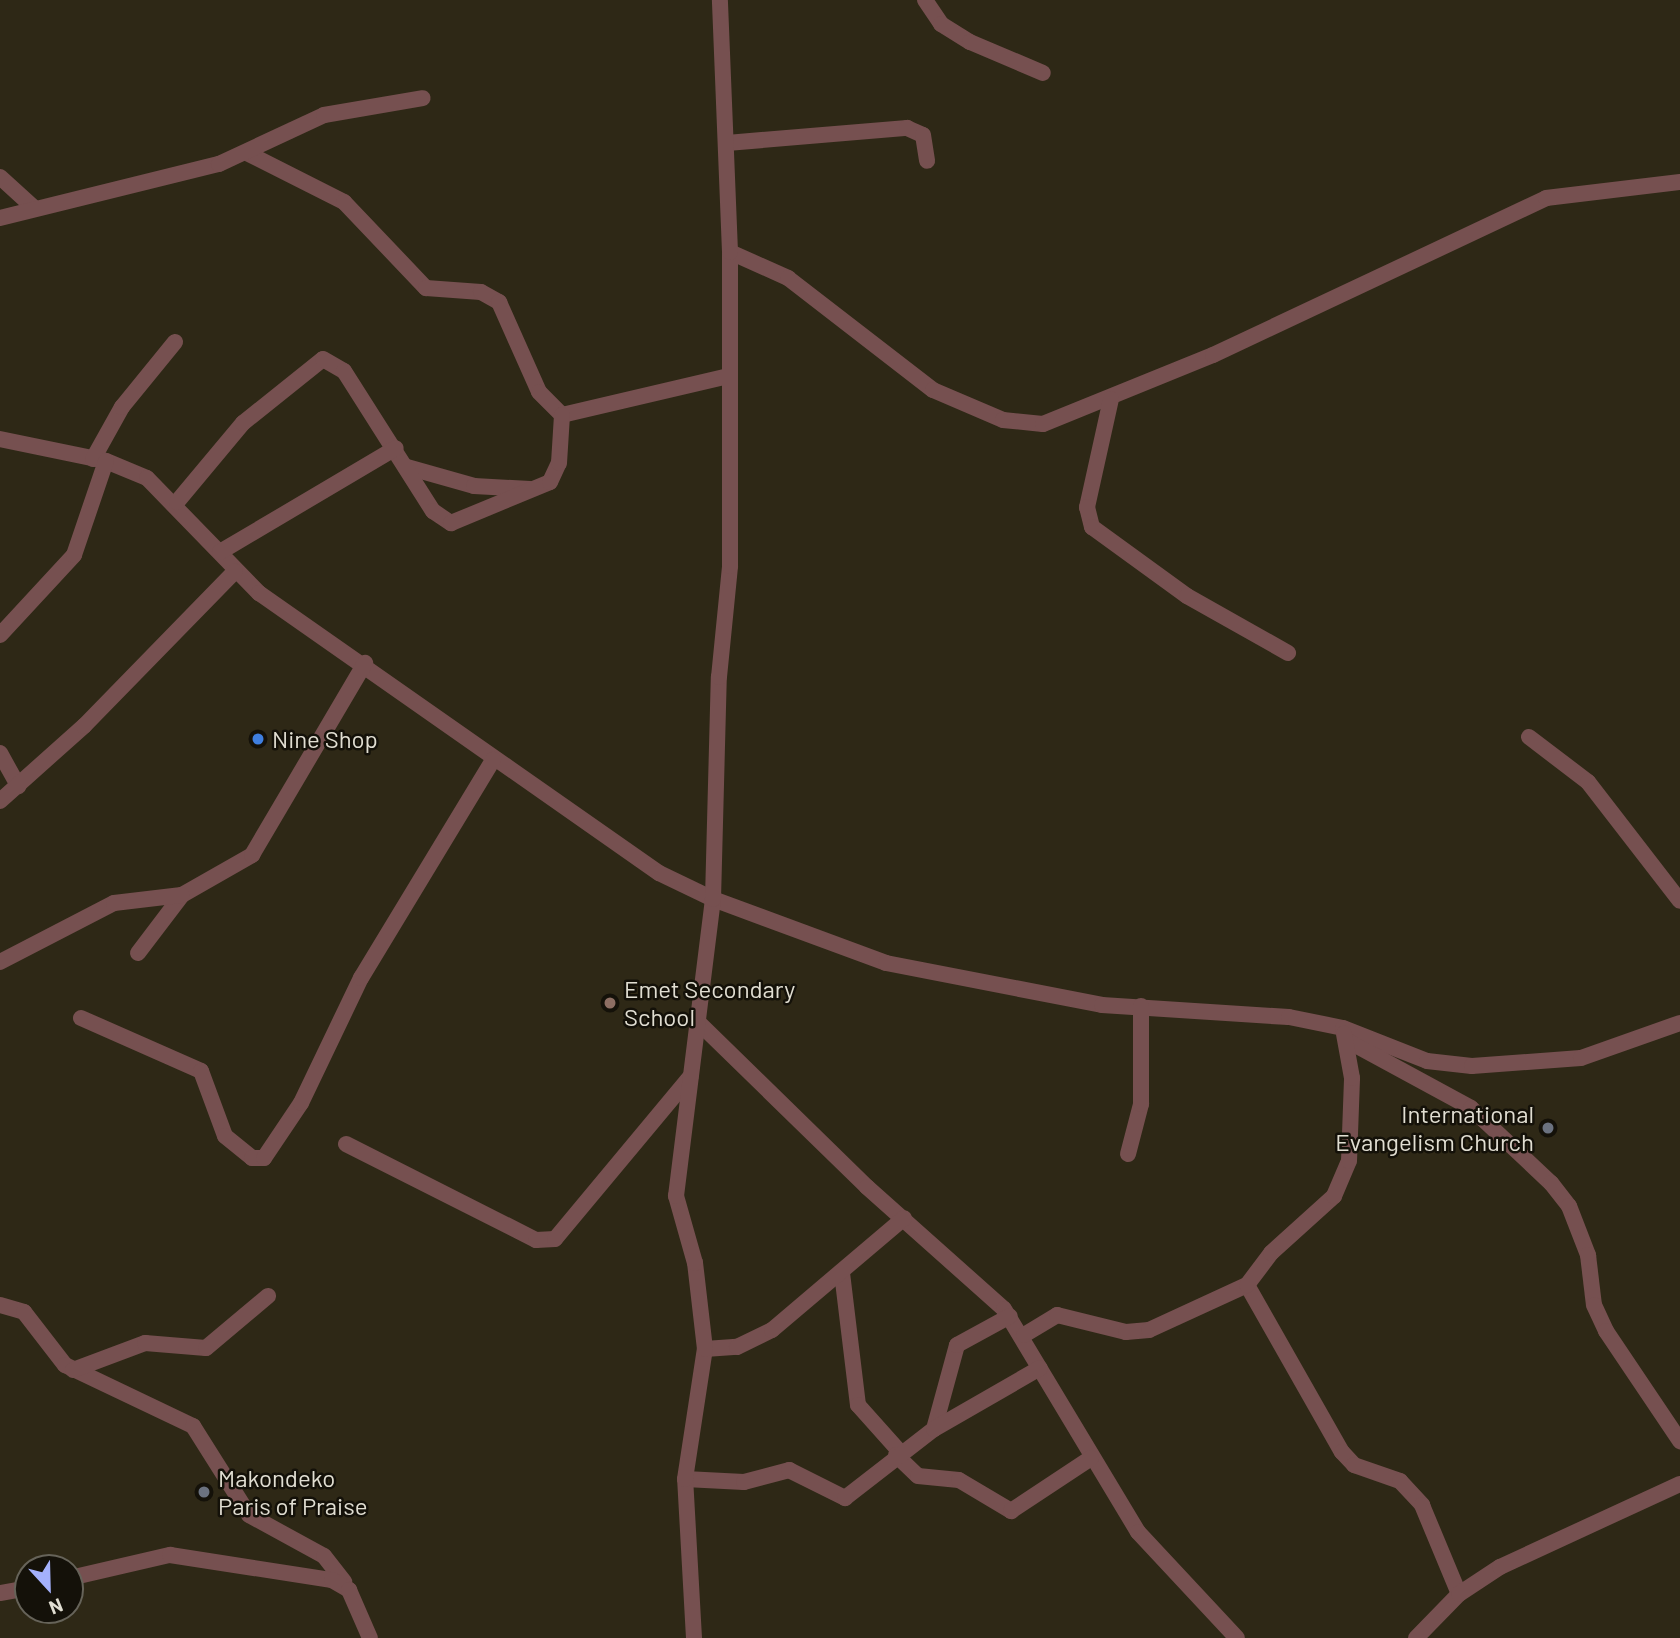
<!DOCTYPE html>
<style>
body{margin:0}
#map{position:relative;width:1680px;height:1638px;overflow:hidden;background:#2e2816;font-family:Barlow,sans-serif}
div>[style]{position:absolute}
.street>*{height:16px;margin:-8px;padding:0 8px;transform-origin:8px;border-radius:8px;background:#765050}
.dots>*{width:19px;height:19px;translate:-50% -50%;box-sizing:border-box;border:4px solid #141109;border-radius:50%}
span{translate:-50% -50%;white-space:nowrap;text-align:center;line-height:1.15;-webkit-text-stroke:5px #141109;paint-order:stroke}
.poi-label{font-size:24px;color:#e1ded2}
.left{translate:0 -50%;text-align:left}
.right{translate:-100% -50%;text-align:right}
.north{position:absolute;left:14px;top:1554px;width:70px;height:70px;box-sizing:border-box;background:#141109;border:2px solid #666359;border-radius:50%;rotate:158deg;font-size:19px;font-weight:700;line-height:28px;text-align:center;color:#e1ded2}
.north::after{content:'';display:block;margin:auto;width:24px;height:32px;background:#a4b1fc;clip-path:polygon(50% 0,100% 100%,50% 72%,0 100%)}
</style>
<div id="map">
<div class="street">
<div style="left:925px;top:0;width:29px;rotate:56deg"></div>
<div style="left:941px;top:24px;width:34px;rotate:32deg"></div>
<div style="left:970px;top:42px;width:79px;rotate:23deg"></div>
<div style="left:727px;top:143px;width:181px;rotate:-4.8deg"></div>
<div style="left:907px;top:128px;width:17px;rotate:24deg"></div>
<div style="left:923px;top:135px;width:26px;rotate:81deg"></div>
<div style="left:247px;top:153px;width:109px;rotate:26.8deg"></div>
<div style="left:344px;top:202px;width:119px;rotate:46.4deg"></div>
<div style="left:426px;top:288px;width:55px;rotate:4.2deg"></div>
<div style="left:481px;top:292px;width:21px;rotate:29deg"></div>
<div style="left:499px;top:302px;width:98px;rotate:66deg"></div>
<div style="left:539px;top:392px;width:33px;rotate:45deg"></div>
<div style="left:562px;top:415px;width:171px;rotate:-13.2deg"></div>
<div style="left:0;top:177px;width:45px;rotate:42.3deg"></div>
<div style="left:0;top:218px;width:226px;rotate:-13.9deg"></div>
<div style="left:219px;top:164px;width:116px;rotate:-25deg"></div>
<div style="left:324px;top:115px;width:100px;rotate:-9.7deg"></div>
<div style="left:730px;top:252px;width:64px;rotate:24.1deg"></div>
<div style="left:788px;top:278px;width:183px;rotate:37.7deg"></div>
<div style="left:933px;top:390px;width:76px;rotate:23.2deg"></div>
<div style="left:1003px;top:420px;width:40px;rotate:5.7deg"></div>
<div style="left:1043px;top:424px;width:183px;rotate:-22.1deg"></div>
<div style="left:1213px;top:355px;width:368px;rotate:-25.2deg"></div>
<div style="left:1546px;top:198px;width:135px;rotate:-6.8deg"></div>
<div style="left:1111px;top:399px;width:111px;rotate:102.5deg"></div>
<div style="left:1087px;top:507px;width:21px;rotate:76deg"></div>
<div style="left:1092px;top:527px;width:117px;rotate:36deg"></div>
<div style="left:1187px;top:596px;width:116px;rotate:29.4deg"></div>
<div style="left:0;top:439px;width:108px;rotate:11.7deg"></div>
<div style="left:106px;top:461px;width:44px;rotate:22.5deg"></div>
<div style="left:147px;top:478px;width:161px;rotate:45.8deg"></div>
<div style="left:259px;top:593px;width:488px;rotate:35deg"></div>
<div style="left:659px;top:873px;width:60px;rotate:25.7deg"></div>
<div style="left:713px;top:899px;width:184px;rotate:20.3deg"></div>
<div style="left:886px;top:963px;width:220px;rotate:11deg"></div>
<div style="left:1102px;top:1005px;width:187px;rotate:3.7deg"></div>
<div style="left:1289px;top:1017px;width:55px;rotate:11.5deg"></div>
<div style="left:1343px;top:1028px;width:90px;rotate:21.4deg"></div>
<div style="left:1427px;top:1061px;width:45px;rotate:6.3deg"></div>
<div style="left:1472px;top:1066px;width:109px;rotate:-4.2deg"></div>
<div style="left:1581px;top:1058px;width:105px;rotate:-19.5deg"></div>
<div style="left:93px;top:459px;width:60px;rotate:-60.9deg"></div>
<div style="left:122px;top:407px;width:84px;rotate:-50.8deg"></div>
<div style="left:407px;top:467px;width:70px;rotate:15.8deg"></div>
<div style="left:474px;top:486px;width:56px;rotate:3.1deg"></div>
<div style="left:177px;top:502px;width:103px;rotate:-50.1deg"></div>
<div style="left:243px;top:423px;width:102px;rotate:-38.7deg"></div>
<div style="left:323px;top:359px;width:24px;rotate:30deg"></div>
<div style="left:344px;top:371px;width:166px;rotate:57.6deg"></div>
<div style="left:433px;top:511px;width:22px;rotate:34deg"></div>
<div style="left:451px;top:523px;width:107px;rotate:-22.5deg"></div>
<div style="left:550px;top:482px;width:21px;rotate:-65deg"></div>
<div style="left:559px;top:463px;width:48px;rotate:-86.4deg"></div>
<div style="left:220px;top:552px;width:204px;rotate:-30.6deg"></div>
<div style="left:0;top:635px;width:109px;rotate:-47.2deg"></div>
<div style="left:74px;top:555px;width:99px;rotate:-71.2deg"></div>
<div style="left:1529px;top:737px;width:74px;rotate:37.3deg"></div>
<div style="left:1588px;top:782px;width:150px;rotate:52.3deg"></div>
<div style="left:0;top:753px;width:38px;rotate:61deg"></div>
<div style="left:0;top:801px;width:113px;rotate:-41.8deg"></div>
<div style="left:84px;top:726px;width:216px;rotate:-45.7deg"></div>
<div style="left:138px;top:953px;width:73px;rotate:-52.8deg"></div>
<div style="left:182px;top:895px;width:81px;rotate:-29.7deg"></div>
<div style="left:252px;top:855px;width:223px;rotate:-59.5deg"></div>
<div style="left:0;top:962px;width:128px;rotate:-27.4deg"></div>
<div style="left:114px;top:903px;width:68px;rotate:-6.7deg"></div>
<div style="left:81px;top:1018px;width:131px;rotate:23.8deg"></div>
<div style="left:201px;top:1071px;width:69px;rotate:69.7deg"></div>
<div style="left:225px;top:1136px;width:35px;rotate:39deg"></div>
<div style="left:252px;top:1158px;width:12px"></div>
<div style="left:264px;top:1158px;width:66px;rotate:-56.1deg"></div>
<div style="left:301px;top:1103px;width:139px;rotate:-64.4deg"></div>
<div style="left:361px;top:978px;width:255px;rotate:-58.8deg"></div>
<div style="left:699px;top:1023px;width:235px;rotate:44.3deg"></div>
<div style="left:867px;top:1187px;width:183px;rotate:41.7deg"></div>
<div style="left:1004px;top:1309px;width:260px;rotate:59deg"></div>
<div style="left:1138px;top:1532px;width:145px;rotate:47deg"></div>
<div style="left:1346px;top:1040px;width:142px;rotate:28.5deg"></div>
<div style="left:1471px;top:1108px;width:110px;rotate:43.2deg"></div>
<div style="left:1551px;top:1183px;width:29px;rotate:52deg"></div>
<div style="left:1569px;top:1206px;width:53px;rotate:68.8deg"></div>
<div style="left:1588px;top:1255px;width:50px;rotate:83.2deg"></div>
<div style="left:1594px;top:1305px;width:29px;rotate:65deg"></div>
<div style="left:1606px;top:1331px;width:133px;rotate:56.1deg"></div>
<div style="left:346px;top:1144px;width:213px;rotate:26.8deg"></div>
<div style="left:536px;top:1240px;width:19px;rotate:-3deg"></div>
<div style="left:555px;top:1239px;width:212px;rotate:-50.2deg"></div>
<div style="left:1128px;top:1154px;width:52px;rotate:-75.4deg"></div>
<div style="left:1141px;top:1104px;width:98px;rotate:-90deg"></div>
<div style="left:842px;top:1273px;width:133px;rotate:83.1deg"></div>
<div style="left:858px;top:1405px;width:63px;rotate:48.2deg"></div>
<div style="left:1247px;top:1285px;width:192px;rotate:60.4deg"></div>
<div style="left:1342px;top:1452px;width:18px;rotate:47deg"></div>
<div style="left:1354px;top:1465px;width:49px;rotate:19.2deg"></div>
<div style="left:1400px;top:1481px;width:33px;rotate:47deg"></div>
<div style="left:1422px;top:1505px;width:96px;rotate:67.4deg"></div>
<div style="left:0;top:1305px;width:25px;rotate:16deg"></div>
<div style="left:24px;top:1312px;width:67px;rotate:52.3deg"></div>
<div style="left:65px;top:1365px;width:142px;rotate:25.5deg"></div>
<div style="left:193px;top:1426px;width:105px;rotate:57.8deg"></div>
<div style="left:249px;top:1515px;width:85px;rotate:28.7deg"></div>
<div style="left:324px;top:1556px;width:33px;rotate:52deg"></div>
<div style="left:1024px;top:1335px;width:39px;rotate:-31deg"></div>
<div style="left:1057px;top:1315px;width:71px;rotate:13.8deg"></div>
<div style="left:1126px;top:1332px;width:23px;rotate:-5deg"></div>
<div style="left:1149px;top:1330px;width:108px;rotate:-24.7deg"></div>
<div style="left:1247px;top:1285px;width:40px;rotate:-53deg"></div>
<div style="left:1271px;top:1253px;width:85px;rotate:-42.1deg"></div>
<div style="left:1334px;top:1196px;width:38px;rotate:-67deg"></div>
<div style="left:1349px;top:1161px;width:83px;rotate:-87.9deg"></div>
<div style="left:1352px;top:1078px;width:45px;rotate:-100.3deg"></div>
<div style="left:705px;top:1349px;width:32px;rotate:-4deg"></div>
<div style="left:737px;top:1347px;width:39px;rotate:-26deg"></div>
<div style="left:772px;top:1330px;width:173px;rotate:-40.3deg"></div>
<div style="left:73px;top:1370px;width:77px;rotate:-20.6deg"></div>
<div style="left:145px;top:1343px;width:61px;rotate:4.7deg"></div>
<div style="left:206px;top:1348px;width:81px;rotate:-40deg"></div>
<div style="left:934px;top:1429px;width:87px;rotate:-74.7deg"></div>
<div style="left:957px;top:1345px;width:60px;rotate:-28.7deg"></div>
<div style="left:896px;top:1455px;width:30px;rotate:44deg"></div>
<div style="left:918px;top:1476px;width:41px;rotate:5.6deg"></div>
<div style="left:959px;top:1480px;width:61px;rotate:30.8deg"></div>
<div style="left:1011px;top:1511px;width:96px;rotate:-33.5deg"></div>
<div style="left:685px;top:1479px;width:59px;rotate:2.9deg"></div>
<div style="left:744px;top:1482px;width:47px;rotate:-14.9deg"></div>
<div style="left:789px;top:1470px;width:63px;rotate:26.6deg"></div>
<div style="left:845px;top:1498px;width:113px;rotate:-37.8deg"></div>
<div style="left:934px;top:1429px;width:122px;rotate:-29.9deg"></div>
<div style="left:70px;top:1578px;width:103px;rotate:-13deg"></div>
<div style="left:170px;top:1555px;width:164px;rotate:8.8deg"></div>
<div style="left:332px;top:1580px;width:20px;rotate:30deg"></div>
<div style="left:349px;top:1590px;width:52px;rotate:66.4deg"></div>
<div style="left:0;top:1593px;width:28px;rotate:-10deg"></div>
<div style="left:694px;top:1638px;width:159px;rotate:-93.2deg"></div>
<div style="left:685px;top:1479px;width:132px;rotate:-81.3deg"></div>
<div style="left:705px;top:1349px;width:87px;rotate:-96.6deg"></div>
<div style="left:695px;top:1263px;width:70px;rotate:-105.8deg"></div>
<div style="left:676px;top:1196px;width:299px;rotate:-82.9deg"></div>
<div style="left:713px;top:899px;width:222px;rotate:-88.5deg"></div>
<div style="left:719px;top:677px;width:112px;rotate:-84.3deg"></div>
<div style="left:730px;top:566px;width:314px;rotate:-90deg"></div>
<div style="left:730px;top:252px;width:252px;rotate:-92.3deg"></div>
<div style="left:1416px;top:1638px;width:62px;rotate:-45.7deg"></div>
<div style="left:1459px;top:1594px;width:49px;rotate:-33.4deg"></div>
<div style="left:1500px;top:1567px;width:198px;rotate:-24.8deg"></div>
</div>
<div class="dots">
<div style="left:258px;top:739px;background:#3f7fe0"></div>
<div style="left:610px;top:1003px;background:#8d6e63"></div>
<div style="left:1548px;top:1128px;background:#6b7280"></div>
<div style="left:204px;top:1492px;background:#6b7280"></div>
</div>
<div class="poi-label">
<span class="left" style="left:272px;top:739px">Nine Shop</span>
<span class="left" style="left:624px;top:1003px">Emet Secondary<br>School</span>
<span class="right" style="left:1534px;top:1128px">International<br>Evangelism Church</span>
<span class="left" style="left:218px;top:1492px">Makondeko<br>Paris of Praise</span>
</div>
<div class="north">N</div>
</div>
